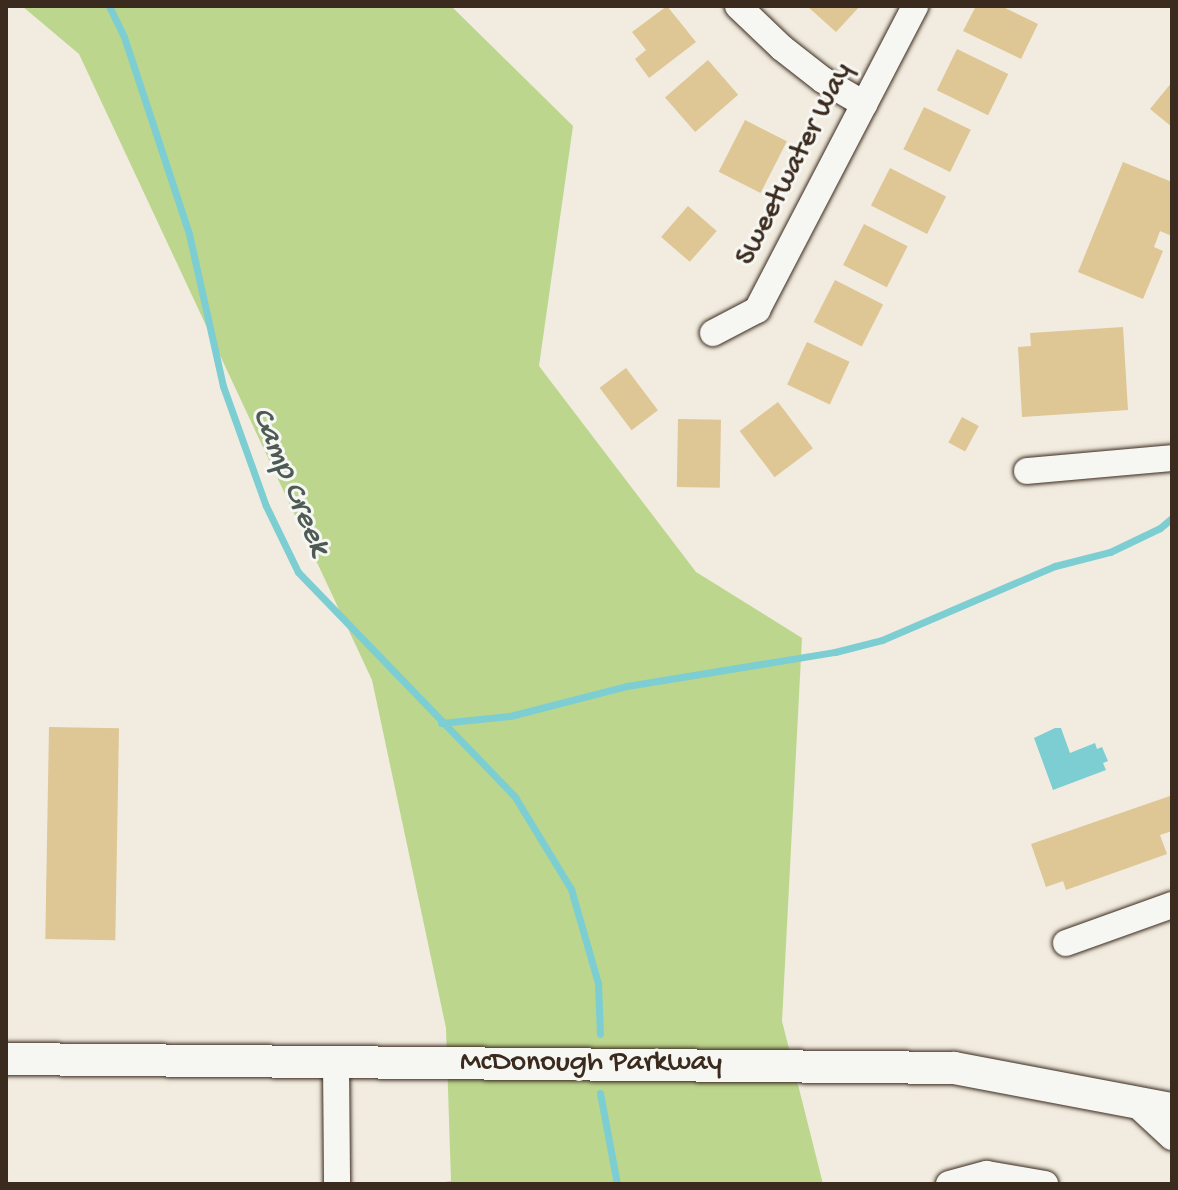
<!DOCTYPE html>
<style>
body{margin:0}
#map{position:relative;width:1178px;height:1190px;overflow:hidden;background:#f1ecdf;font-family:"Gochi Hand",sans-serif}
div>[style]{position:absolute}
.green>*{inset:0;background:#bcd68d}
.water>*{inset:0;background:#7cced3}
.stream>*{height:7px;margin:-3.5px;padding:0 3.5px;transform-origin:3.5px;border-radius:3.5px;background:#7cced3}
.building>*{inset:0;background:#dec695;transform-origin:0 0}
.roads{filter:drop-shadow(0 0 2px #3b2a1e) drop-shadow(0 0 2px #3b2a1e)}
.minor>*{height:26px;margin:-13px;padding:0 13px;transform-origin:13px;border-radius:13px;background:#f6f6f2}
.tertiary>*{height:32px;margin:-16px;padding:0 16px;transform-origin:16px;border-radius:16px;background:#f6f6f2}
span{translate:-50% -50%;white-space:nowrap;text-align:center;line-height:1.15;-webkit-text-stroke:6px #f6f6f2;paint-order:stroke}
.street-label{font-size:30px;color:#3b2a1e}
.water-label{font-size:32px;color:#4e5b54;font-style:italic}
.frame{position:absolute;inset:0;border:8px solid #3b2a1e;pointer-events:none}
</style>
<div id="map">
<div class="green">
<div style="clip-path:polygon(22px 6px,451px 6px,573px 126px,539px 366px,696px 572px,802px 638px,782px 1021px,823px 1184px,431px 1184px,451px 1181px,446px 1028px,372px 680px,79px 54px)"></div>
</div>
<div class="water">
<div style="clip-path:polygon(1055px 728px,1061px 728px,1070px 753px,1095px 743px,1097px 749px,1102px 747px,1108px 761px,1103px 763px,1106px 770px,1053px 790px,1034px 738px)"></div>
</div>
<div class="stream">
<div style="left:109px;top:6px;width:34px;rotate:64deg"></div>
<div style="left:124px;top:37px;width:207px;rotate:71.7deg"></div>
<div style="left:189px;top:234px;width:156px;rotate:77.4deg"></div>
<div style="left:223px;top:386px;width:127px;rotate:70.3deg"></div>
<div style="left:266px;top:506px;width:73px;rotate:64.1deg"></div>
<div style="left:298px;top:572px;width:313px;rotate:46deg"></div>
<div style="left:515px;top:797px;width:108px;rotate:58.7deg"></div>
<div style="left:571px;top:889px;width:98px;rotate:74deg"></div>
<div style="left:598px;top:983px;width:51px;rotate:87.8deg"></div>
<div style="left:441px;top:723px;width:69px;rotate:-5.8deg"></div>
<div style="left:510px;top:716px;width:121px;rotate:-14.4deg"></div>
<div style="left:627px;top:686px;width:211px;rotate:-9.3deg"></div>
<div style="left:835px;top:652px;width:49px;rotate:-14.3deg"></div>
<div style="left:882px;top:640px;width:188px;rotate:-23.2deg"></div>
<div style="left:1055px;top:566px;width:57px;rotate:-14.3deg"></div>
<div style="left:1110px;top:552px;width:55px;rotate:-25.6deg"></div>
<div style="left:1160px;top:528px;width:16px;rotate:-40deg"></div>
<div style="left:600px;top:1093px;width:93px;rotate:79.4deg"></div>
</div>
<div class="building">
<div style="clip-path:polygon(667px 6px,696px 42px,649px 78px,635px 59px,646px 50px,632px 32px)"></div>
<div style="clip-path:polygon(807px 6px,860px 6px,836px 32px)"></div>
<div style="clip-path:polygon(976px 6px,1001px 6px,1038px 24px,1021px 59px,963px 31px)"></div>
<div style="left:957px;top:49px;width:57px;height:46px;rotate:26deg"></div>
<div style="left:708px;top:60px;width:46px;height:57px;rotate:49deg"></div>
<div style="clip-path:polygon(1172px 82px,1172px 127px,1150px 109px)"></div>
<div style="left:924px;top:107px;width:52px;height:47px;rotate:26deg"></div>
<div style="left:745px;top:120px;width:47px;height:58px;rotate:27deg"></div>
<div style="clip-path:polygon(1123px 162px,1172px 182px,1172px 236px,1160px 231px,1154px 247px,1163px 251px,1143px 299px,1078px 272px)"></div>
<div style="left:890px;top:168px;width:63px;height:42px;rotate:27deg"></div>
<div style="left:688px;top:206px;width:38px;height:41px;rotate:41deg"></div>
<div style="left:864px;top:224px;width:49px;height:46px;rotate:27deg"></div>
<div style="left:835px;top:280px;width:54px;height:47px;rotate:27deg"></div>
<div style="clip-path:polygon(1123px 327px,1128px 410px,1022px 417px,1018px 347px,1031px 346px,1030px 333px)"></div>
<div style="left:807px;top:342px;width:47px;height:47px;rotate:25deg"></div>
<div style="left:626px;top:368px;width:53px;height:33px;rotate:53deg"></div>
<div style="left:778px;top:402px;width:58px;height:48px;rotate:53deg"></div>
<div style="left:962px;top:417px;width:19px;height:29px;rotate:28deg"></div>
<div style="left:678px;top:419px;width:43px;height:68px;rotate:1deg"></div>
<div style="left:49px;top:727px;width:70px;height:212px;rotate:1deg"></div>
<div style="clip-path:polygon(1170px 796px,1172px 831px,1160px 835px,1167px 854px,1066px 890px,1063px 881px,1046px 887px,1031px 844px)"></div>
</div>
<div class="roads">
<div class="minor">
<div style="left:738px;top:6px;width:61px;rotate:43.7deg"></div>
<div style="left:782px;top:48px;width:52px;rotate:38deg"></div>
<div style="left:823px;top:80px;width:48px;rotate:30.3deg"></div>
<div style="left:713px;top:333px;width:50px;rotate:-27.6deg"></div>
<div style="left:757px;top:310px;width:343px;rotate:-62.5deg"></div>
<div style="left:1027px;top:471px;width:146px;rotate:-5.1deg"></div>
<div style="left:1066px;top:943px;width:113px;rotate:-19.7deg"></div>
<div style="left:336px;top:1063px;width:121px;rotate:89.5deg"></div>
<div style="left:1131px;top:1099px;width:56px;rotate:42.8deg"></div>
<div style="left:949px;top:1184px;width:39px;rotate:-15deg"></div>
<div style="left:987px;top:1174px;width:59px;rotate:9.8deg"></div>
</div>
<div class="tertiary">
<div style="left:6px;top:1059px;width:948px;rotate:0.54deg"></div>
<div style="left:954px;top:1068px;width:222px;rotate:10.7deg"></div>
</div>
</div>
<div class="street-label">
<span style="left:796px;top:165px;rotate:-63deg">Sweetwater Way</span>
<span style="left:591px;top:1064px">McDonough Parkway</span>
</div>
<div class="water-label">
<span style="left:289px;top:482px;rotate:67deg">Camp Creek</span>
</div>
<div class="frame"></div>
</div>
